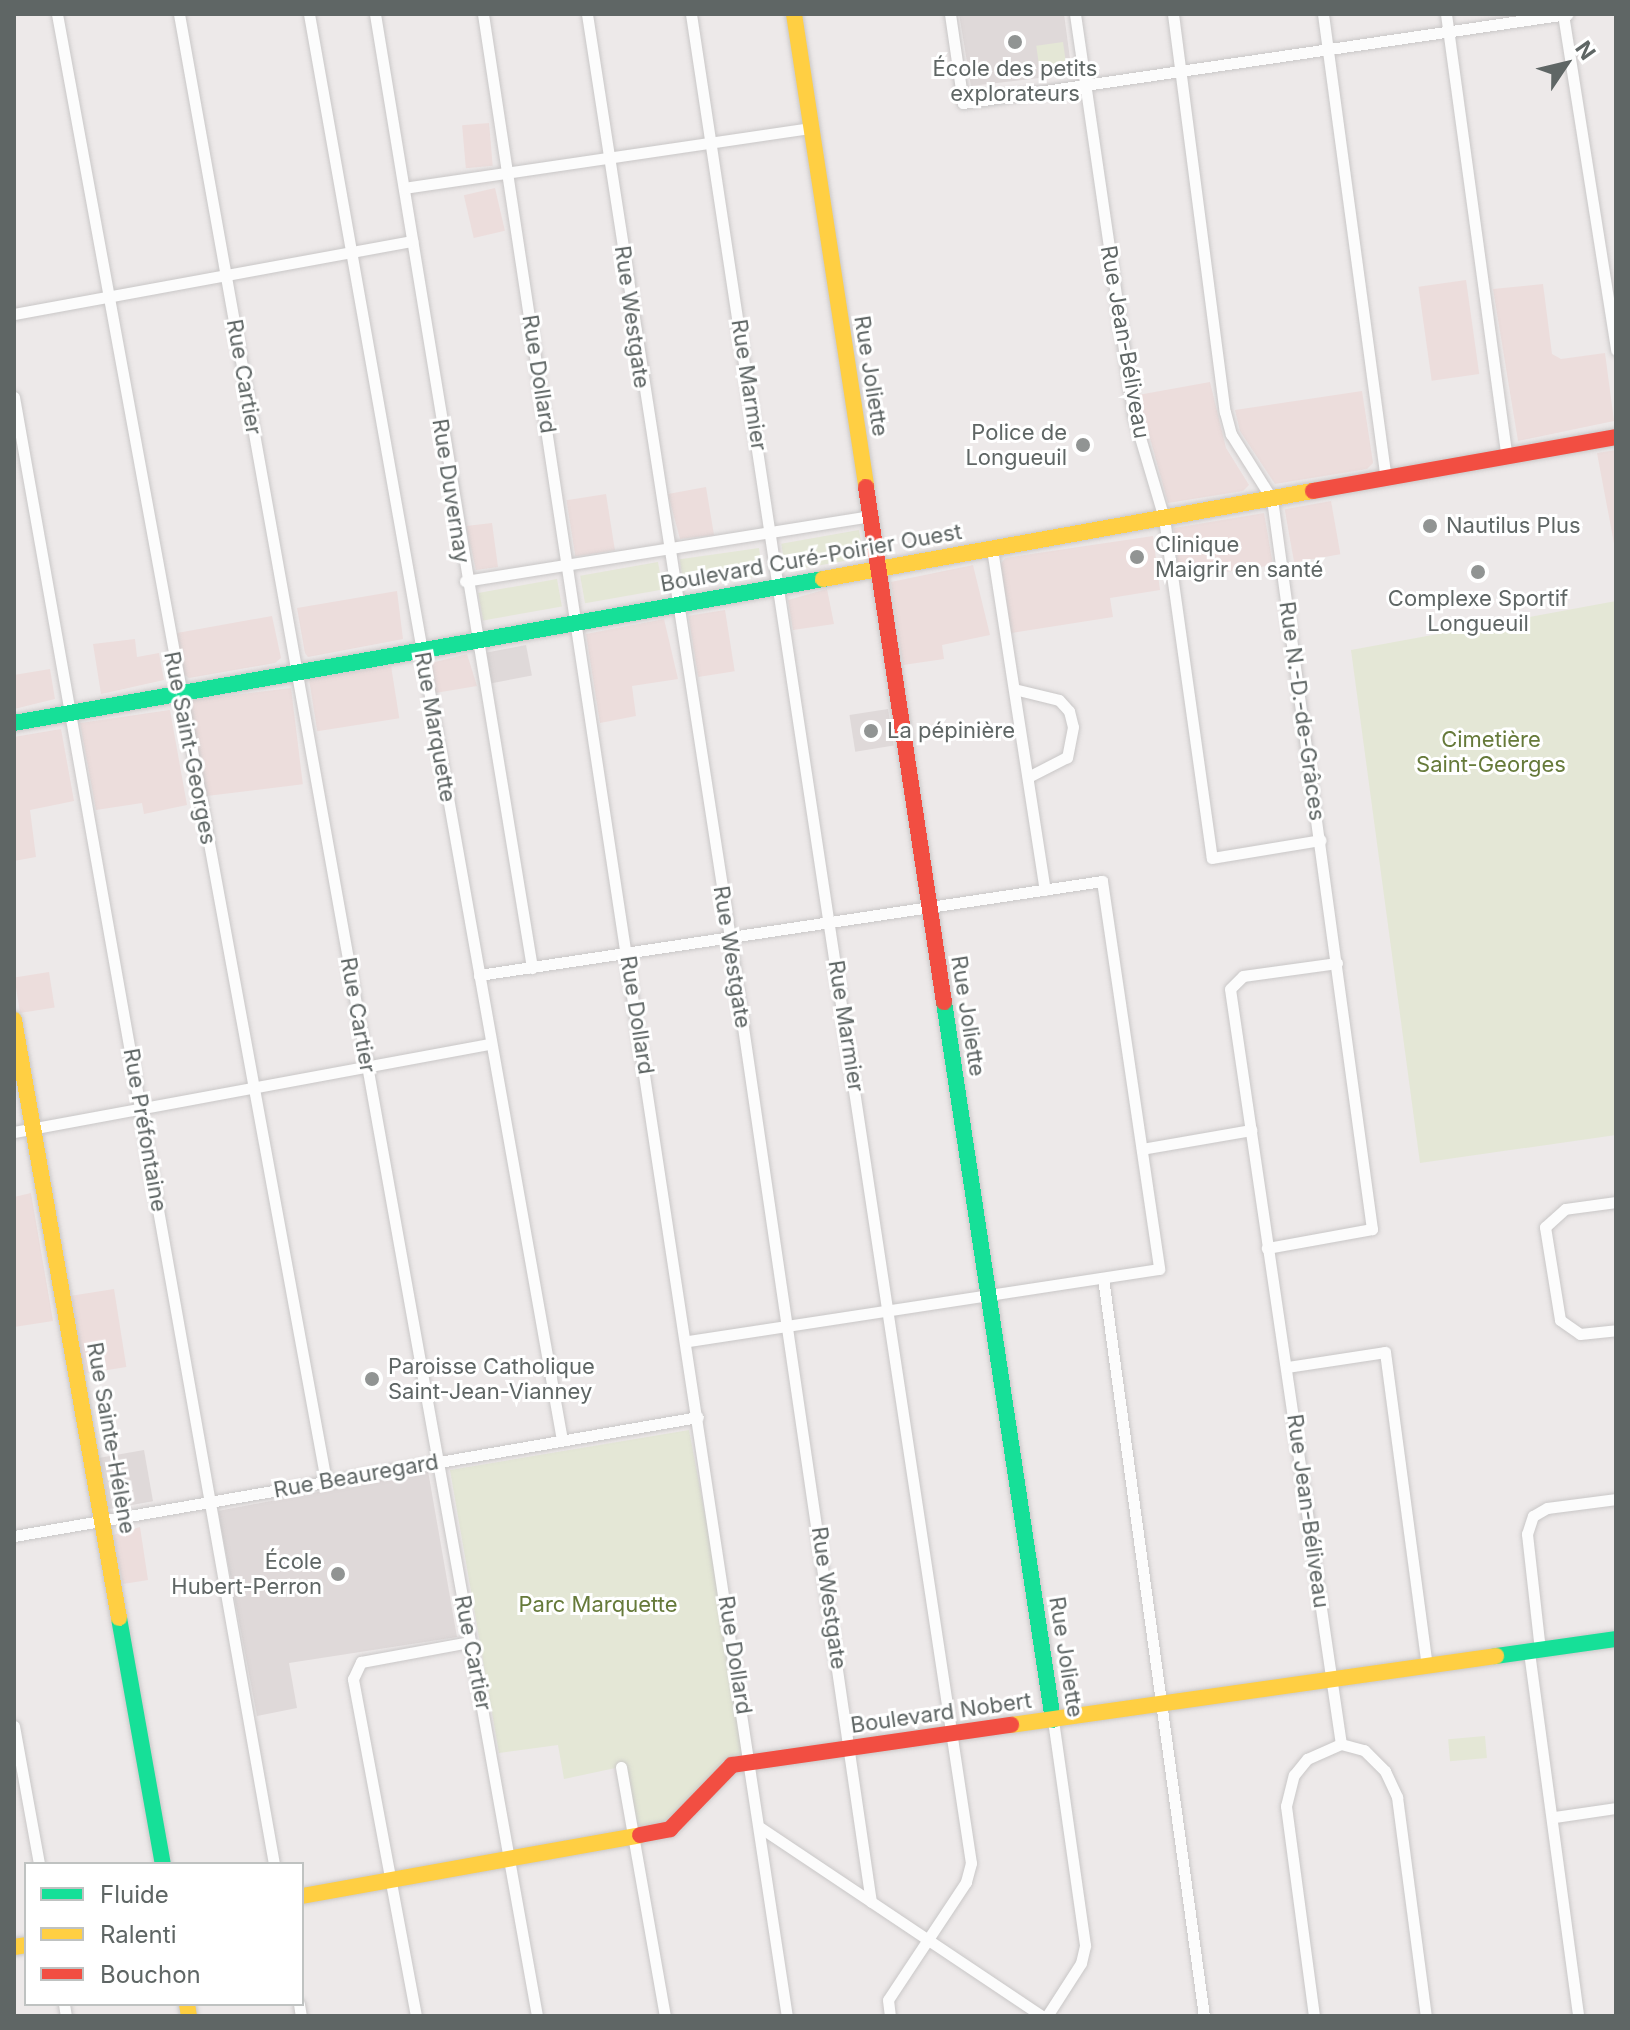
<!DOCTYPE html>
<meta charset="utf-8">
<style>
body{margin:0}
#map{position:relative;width:1630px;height:2030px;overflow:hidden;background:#ede9e9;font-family:Inter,sans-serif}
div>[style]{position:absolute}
.commercial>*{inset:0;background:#ecdddc;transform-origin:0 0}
.education>*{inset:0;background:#dfd9d9;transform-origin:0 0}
.green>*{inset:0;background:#e4e7d6;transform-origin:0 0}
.roads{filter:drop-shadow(0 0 2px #c9c7c7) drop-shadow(0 0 2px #c9c7c7)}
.street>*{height:11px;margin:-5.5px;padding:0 5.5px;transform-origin:5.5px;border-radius:5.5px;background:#fcfcfc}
.fast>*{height:16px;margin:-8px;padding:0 8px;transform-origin:8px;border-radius:8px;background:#16e098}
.slow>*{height:16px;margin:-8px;padding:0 8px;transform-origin:8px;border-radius:8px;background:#ffcf43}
.jam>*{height:16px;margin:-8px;padding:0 8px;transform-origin:8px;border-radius:8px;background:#f24e42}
.dots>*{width:22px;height:22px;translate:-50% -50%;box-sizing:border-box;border:4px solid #fff;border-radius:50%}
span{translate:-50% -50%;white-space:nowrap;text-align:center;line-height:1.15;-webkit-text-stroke:6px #fff;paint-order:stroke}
.poi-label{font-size:22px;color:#5f6665}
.right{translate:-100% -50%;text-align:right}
.left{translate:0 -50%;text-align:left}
.street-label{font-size:22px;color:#5f6665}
.park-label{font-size:22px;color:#667a3a}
.frame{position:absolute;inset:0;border:16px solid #5f6665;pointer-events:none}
.legend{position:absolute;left:24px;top:1862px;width:280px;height:144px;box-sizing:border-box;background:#fff;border:2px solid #bfc2c1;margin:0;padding:10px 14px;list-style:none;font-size:24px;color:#5f6665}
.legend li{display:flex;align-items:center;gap:16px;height:40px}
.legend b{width:40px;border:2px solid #bfc2c1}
.north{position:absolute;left:1526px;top:24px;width:80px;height:80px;-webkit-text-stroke:6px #fff;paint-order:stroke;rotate:55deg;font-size:22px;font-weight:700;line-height:32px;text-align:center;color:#5f6665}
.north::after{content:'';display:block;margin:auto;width:28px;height:36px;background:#5f6665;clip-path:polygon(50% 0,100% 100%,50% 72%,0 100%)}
</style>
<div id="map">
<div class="commercial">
<div style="left:489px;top:123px;width:43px;height:27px;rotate:85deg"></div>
<div style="left:495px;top:188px;width:44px;height:32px;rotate:77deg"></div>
<div style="left:1466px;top:280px;width:95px;height:48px;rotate:82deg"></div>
<div style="clip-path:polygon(1543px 284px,1552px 354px,1561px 359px,1605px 353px,1614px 421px,1518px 441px,1493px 289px)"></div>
<div style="clip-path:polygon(1210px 382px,1226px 448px,1249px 485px,1243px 491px,1168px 503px,1138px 395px)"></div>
<div style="clip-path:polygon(1362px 391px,1373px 463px,1367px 469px,1275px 484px,1240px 431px,1235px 410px)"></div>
<div style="clip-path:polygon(1616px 450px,1616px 554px,1597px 453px)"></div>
<div style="clip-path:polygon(706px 487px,714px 535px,680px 539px,668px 494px)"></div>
<div style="left:606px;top:494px;width:57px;height:40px;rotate:81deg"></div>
<div style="left:1331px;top:501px;width:54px;height:47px;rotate:80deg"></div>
<div style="clip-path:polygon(1264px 513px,1273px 565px,1225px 572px,1223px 565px,1178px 573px,1174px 528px)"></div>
<div style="clip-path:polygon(492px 523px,498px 567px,476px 570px,466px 526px)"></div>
<div style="clip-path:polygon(1153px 536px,1160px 590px,1110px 598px,1113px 617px,1011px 633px,1001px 564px,1005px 558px)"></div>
<div style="clip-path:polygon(973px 565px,990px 635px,942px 645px,944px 659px,903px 665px,891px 582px)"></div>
<div style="clip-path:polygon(827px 589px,834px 624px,793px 630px,788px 600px)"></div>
<div style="clip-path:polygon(397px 591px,403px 639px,308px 657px,305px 653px,297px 608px)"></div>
<div style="left:725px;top:610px;width:62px;height:37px;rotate:81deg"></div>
<div style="clip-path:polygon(272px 616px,281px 658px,275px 663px,189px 678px,183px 674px,177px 633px)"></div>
<div style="clip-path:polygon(664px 619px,678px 679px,632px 686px,636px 716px,600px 723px,586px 634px)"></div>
<div style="clip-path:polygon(135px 639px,137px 657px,159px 653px,164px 680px,101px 694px,93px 644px)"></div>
<div style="clip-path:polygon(467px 654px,477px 686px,435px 693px,431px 663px)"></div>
<div style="left:391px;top:666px;width:53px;height:83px;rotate:81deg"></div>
<div style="clip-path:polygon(50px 669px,55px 699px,14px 709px,14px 675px)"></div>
<div style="left:291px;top:688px;width:97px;height:103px;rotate:83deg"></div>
<div style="clip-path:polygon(170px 710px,187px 805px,144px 814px,142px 803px,96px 810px,80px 723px)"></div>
<div style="clip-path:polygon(61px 729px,74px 801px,30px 810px,36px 857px,14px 861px,14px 737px)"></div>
<div style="left:49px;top:972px;width:36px;height:35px;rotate:81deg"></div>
<div style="clip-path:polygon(31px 1193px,53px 1321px,14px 1327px,14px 1197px)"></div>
<div style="left:114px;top:1289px;width:79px;height:43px;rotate:81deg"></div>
<div style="clip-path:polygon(140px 1527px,148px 1580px,123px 1584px,113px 1535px)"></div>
</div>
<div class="education">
<div style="clip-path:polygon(959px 14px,1064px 14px,1072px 74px,971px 86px)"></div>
<div style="left:526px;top:645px;width:31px;height:41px;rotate:79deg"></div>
<div style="left:888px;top:709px;width:37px;height:39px;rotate:81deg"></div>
<div style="left:144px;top:1450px;width:52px;height:46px;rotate:80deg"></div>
<div style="clip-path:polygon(428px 1471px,457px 1637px,289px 1663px,297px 1708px,257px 1716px,218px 1511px)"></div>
</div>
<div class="green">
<div style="left:1063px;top:42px;width:22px;height:27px;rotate:82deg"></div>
<div style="left:859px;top:530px;width:28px;height:79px;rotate:80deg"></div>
<div style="left:759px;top:548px;width:28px;height:80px;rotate:82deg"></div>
<div style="left:658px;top:562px;width:28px;height:79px;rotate:80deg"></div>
<div style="left:557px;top:579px;width:28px;height:80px;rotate:80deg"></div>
<div style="clip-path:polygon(1616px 601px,1616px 1135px,1420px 1163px,1351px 650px)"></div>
<div style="clip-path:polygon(689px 1430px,752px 1763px,726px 1766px,688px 1812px,632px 1838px,620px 1767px,564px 1779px,558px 1745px,499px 1753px,450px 1470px)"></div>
<div style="left:1485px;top:1736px;width:22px;height:37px;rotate:85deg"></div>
</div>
<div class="roads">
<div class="street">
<div style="left:57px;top:14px;width:1491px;rotate:79.61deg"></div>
<div style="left:179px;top:14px;width:2034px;rotate:79.86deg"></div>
<div style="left:309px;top:14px;width:1448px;rotate:79.94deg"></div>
<div style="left:375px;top:14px;width:967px;rotate:80.65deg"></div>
<div style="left:483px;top:14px;width:2025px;rotate:81.37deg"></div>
<div style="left:587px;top:14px;width:935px;rotate:81.2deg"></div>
<div style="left:730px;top:938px;width:974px;rotate:81.68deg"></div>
<div style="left:691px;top:14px;width:1870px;rotate:81.39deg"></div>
<div style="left:971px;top:1863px;width:20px;rotate:105deg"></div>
<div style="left:966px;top:1882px;width:141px;rotate:123.5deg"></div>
<div style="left:888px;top:2000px;width:16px;rotate:83deg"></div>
<div style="left:950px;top:14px;width:90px;rotate:81.7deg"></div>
<div style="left:963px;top:103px;width:611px;rotate:-8.38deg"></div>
<div style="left:1075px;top:14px;width:407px;rotate:81.7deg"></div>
<div style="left:1134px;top:417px;width:105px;rotate:73.5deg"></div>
<div style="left:1164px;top:518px;width:343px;rotate:82deg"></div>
<div style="left:1212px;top:858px;width:110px;rotate:-9.4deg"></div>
<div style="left:1173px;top:14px;width:401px;rotate:82.6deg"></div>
<div style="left:1225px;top:412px;width:23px;rotate:75deg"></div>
<div style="left:1231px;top:434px;width:77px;rotate:57.8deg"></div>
<div style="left:1272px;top:499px;width:737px;rotate:82.2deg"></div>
<div style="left:1372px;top:1229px;width:107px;rotate:169.7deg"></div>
<div style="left:1323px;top:14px;width:469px;rotate:82.3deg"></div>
<div style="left:1446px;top:14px;width:447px;rotate:82.2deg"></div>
<div style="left:1563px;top:14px;width:340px;rotate:81deg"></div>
<div style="left:404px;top:188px;width:411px;rotate:-8.4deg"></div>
<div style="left:14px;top:314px;width:405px;rotate:-10.4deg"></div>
<div style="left:14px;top:397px;width:1490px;rotate:79.95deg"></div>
<div style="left:992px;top:549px;width:345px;rotate:81.2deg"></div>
<div style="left:465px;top:581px;width:410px;rotate:-9.1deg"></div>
<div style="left:1014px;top:689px;width:46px;rotate:13.7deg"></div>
<div style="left:1059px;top:700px;width:15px;rotate:48deg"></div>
<div style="left:1069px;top:711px;width:16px;rotate:76deg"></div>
<div style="left:1073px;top:727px;width:31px;rotate:101deg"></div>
<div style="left:1067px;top:757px;width:44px;rotate:152.9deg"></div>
<div style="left:1337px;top:963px;width:95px;rotate:172.1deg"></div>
<div style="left:1243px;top:976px;width:18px;rotate:135deg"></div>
<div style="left:1230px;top:989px;width:763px;rotate:81.64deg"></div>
<div style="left:1341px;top:1744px;width:24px;rotate:15deg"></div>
<div style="left:1364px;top:1750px;width:30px;rotate:45deg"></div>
<div style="left:1385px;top:1771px;width:29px;rotate:65deg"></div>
<div style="left:1397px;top:1797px;width:221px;rotate:82.5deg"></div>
<div style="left:479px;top:975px;width:630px;rotate:-8.58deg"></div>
<div style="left:1102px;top:881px;width:392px;rotate:81.6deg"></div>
<div style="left:1159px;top:1269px;width:477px;rotate:171.3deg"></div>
<div style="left:14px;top:1132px;width:485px;rotate:-10.5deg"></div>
<div style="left:1142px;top:1149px;width:111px;rotate:-9.9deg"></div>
<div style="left:1616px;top:1202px;width:51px;rotate:172.2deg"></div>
<div style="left:1565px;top:1209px;width:27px;rotate:138deg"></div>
<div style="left:1545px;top:1227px;width:94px;rotate:80.8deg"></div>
<div style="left:1560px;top:1320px;width:24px;rotate:35deg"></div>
<div style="left:1580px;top:1334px;width:36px;rotate:-6deg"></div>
<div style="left:1103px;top:1278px;width:745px;rotate:82.21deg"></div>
<div style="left:1287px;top:1367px;width:99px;rotate:-8.7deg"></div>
<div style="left:1385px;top:1352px;width:317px;rotate:82.4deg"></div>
<div style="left:14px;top:1536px;width:694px;rotate:-9.87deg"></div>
<div style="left:1540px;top:1650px;width:117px;rotate:-96.4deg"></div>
<div style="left:1527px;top:1534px;width:19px;rotate:-72deg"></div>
<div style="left:1533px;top:1516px;width:16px;rotate:-30deg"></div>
<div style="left:1547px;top:1508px;width:70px;rotate:-7.4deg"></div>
<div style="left:1529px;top:1652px;width:367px;rotate:82.3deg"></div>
<div style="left:14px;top:1726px;width:140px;rotate:79.7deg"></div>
<div style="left:621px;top:1767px;width:253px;rotate:80deg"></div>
<div style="left:1555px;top:1817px;width:62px;rotate:-8.4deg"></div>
<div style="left:761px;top:1828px;width:338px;rotate:33.8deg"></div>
<div style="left:64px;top:2004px;width:12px;rotate:81deg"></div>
<div style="left:299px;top:2004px;width:12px;rotate:81deg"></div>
<div style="left:416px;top:2016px;width:343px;rotate:-100.6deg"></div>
<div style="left:353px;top:1679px;width:19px;rotate:-65deg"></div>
<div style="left:361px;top:1662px;width:111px;rotate:-10.4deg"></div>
<div style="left:1047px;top:2016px;width:63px;rotate:-57.3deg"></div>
<div style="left:1081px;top:1963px;width:18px;rotate:-77deg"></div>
<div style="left:1085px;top:1945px;width:227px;rotate:-98.1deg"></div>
<div style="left:1314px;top:2016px;width:212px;rotate:-97.6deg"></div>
<div style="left:1286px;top:1806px;width:32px;rotate:-76deg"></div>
<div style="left:1294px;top:1775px;width:21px;rotate:-51deg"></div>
<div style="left:1307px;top:1759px;width:37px;rotate:-24deg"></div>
</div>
<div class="fast">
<div style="left:14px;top:723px;width:822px;rotate:-10.09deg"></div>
<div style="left:944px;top:1002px;width:726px;rotate:81.37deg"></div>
<div style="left:119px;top:1618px;width:250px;rotate:79.9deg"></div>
<div style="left:1496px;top:1656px;width:121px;rotate:-8.1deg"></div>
</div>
<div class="slow">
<div style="left:794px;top:14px;width:478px;rotate:81.3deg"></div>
<div style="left:823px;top:579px;width:498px;rotate:-10.2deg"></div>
<div style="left:14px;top:1020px;width:607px;rotate:80.04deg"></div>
<div style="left:1011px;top:1725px;width:490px;rotate:-8.1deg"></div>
<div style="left:302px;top:1896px;width:343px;rotate:-10.2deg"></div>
<div style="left:14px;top:1947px;width:12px;rotate:-9deg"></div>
<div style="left:187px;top:2004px;width:12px;rotate:81deg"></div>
</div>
<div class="jam">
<div style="left:866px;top:487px;width:521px;rotate:81.39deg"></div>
<div style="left:1313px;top:491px;width:308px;rotate:-10.1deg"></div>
<div style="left:640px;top:1835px;width:31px;rotate:-11deg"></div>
<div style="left:670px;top:1829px;width:89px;rotate:-45.9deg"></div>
<div style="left:732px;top:1765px;width:282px;rotate:-8.2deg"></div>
</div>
</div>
<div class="dots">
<div style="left:1015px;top:42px;background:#919493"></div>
<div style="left:1083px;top:445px;background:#919493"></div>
<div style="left:1430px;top:526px;background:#919493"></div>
<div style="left:1137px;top:557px;background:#919493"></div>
<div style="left:1478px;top:572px;background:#919493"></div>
<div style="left:871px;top:731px;background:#919493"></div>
<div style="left:372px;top:1379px;background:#919493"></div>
<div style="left:338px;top:1574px;background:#919493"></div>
</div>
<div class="poi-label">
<span style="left:1015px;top:81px">École des petits<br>explorateurs</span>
<span class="right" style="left:1067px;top:445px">Police de<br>Longueuil</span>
<span class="left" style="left:1446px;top:526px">Nautilus Plus</span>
<span class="left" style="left:1155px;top:557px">Clinique<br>Maigrir en santé</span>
<span style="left:1478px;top:611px">Complexe Sportif<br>Longueuil</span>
<span class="left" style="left:887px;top:731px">La pépinière</span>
<span class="left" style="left:388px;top:1379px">Paroisse Catholique<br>Saint-Jean-Vianney</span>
<span class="right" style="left:322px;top:1574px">École<br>Hubert-Perron</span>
</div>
<div class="street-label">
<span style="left:632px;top:317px;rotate:82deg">Rue Westgate</span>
<span style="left:1125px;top:342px;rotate:80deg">Rue Jean-Béliveau</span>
<span style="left:539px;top:374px;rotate:81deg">Rue Dollard</span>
<span style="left:871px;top:376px;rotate:81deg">Rue Joliette</span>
<span style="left:244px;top:377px;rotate:80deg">Rue Cartier</span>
<span style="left:749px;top:385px;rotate:81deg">Rue Marmier</span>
<span style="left:451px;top:491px;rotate:81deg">Rue Duvernay</span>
<span style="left:811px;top:558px;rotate:-10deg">Boulevard Curé-Poirier Ouest</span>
<span style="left:1302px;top:711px;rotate:82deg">Rue N.-D.-de-Grâces</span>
<span style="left:435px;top:727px;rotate:80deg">Rue Marquette</span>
<span style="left:190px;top:748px;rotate:79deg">Rue Saint-Georges</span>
<span style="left:732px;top:957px;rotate:81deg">Rue Westgate</span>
<span style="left:358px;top:1015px;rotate:80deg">Rue Cartier</span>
<span style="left:637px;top:1015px;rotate:81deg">Rue Dollard</span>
<span style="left:968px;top:1016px;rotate:81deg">Rue Joliette</span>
<span style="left:846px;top:1026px;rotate:81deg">Rue Marmier</span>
<span style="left:145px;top:1130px;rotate:80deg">Rue Préfontaine</span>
<span style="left:111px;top:1438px;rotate:80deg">Rue Sainte-Hélène</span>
<span style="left:356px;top:1476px;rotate:-10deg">Rue Beauregard</span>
<span style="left:1308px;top:1511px;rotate:82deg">Rue Jean-Béliveau</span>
<span style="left:829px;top:1598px;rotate:82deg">Rue Westgate</span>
<span style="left:473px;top:1653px;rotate:79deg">Rue Cartier</span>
<span style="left:735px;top:1655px;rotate:81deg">Rue Dollard</span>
<span style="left:1066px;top:1657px;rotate:81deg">Rue Joliette</span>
<span style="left:941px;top:1713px;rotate:-8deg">Boulevard Nobert</span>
</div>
<div class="park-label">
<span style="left:1491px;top:752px">Cimetière<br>Saint-Georges</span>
<span style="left:598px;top:1605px">Parc Marquette</span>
</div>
<div class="frame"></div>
<ul class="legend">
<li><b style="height:10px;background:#16e098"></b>Fluide</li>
<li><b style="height:10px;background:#ffcf43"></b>Ralenti</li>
<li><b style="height:10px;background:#f24e42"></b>Bouchon</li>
</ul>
<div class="north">N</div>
</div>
